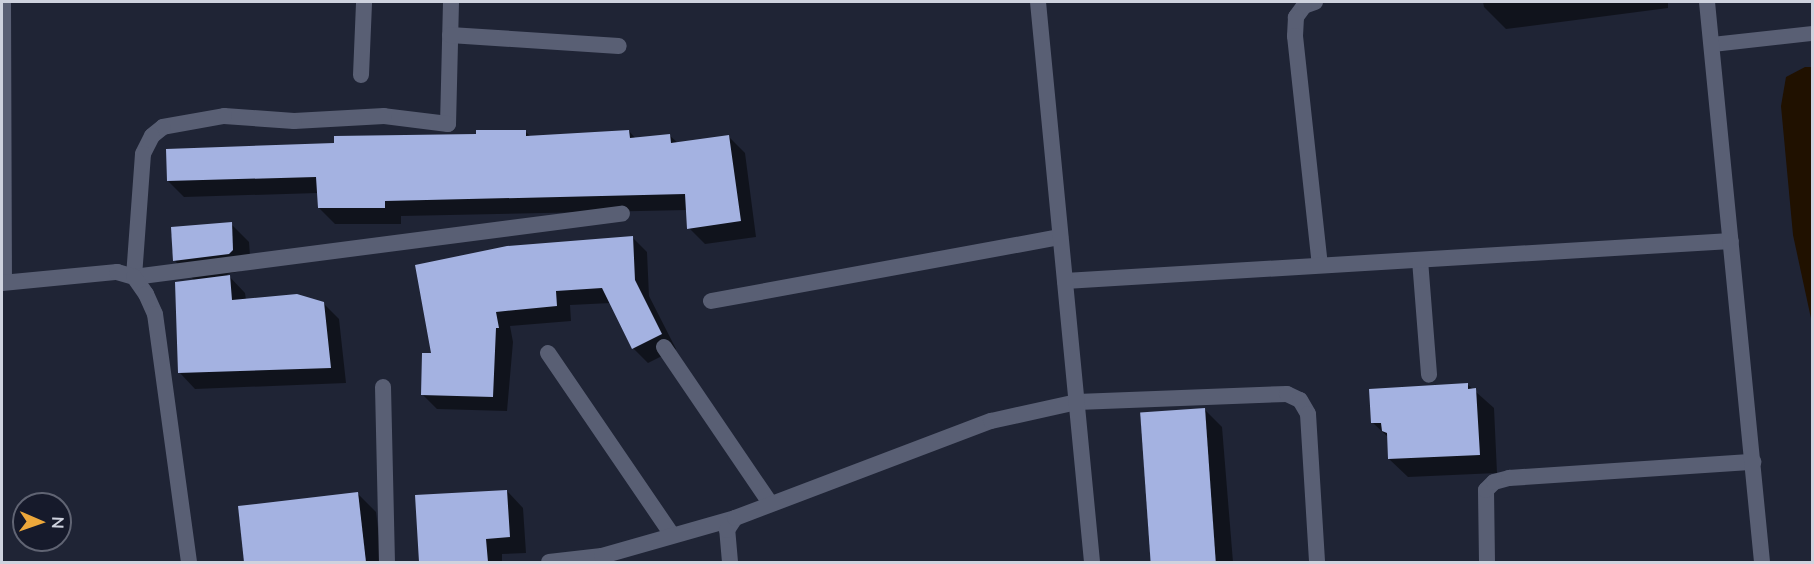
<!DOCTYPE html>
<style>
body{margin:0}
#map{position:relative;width:1814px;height:564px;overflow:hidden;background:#1f2435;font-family:Lato,sans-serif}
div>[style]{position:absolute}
.water>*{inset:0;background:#201100}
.shadow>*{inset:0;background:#0007}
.building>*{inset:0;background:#a4b2e1;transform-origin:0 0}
.service>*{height:15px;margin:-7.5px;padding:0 7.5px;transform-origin:7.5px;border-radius:7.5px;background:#595f74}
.minor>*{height:16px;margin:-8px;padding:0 8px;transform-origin:8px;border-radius:8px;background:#595f74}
.tertiary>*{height:16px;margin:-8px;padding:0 8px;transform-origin:8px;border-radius:8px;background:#595f74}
.secondary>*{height:16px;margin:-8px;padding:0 8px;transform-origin:8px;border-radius:8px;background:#595f74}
span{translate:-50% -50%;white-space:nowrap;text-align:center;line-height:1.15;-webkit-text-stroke:6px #161a2b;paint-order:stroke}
.frame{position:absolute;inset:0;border:3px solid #ced2de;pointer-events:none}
.north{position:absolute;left:12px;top:492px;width:60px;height:60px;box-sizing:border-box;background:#161a2b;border:2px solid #606473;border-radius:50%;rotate:92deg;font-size:16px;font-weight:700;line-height:24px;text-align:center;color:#ced2de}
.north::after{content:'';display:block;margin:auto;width:21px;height:27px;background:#eda83b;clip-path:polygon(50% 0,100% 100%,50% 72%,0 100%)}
</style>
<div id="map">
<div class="water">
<div style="clip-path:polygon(1805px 67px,1812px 67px,1812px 323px,1793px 235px,1781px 106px,1786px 77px)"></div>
</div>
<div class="shadow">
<div style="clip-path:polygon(1483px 2px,1668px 2px,1668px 8px,1506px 29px,1484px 7px)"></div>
<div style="clip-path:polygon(525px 131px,531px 137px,629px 131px,636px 139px,669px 135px,678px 143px,728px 136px,745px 153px,756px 237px,705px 244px,689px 228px,688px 210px,401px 216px,401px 224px,335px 224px,319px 208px,318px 193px,184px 197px,168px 181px,336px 144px)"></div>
<div style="clip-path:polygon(231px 224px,249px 242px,251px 269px,227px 274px,245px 293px,246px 300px,323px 303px,339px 319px,346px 383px,195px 389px,180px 373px,195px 281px,175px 261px)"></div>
<div style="clip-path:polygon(632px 237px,647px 252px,649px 296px,676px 349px,648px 363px,633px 348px,611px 303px,570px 305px,571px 321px,510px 326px,513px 342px,507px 411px,437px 409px,422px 394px,433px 355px,416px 267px)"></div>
<div style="clip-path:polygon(1467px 384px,1494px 408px,1497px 473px,1408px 477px,1389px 459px,1389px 438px,1373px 423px)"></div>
<div style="clip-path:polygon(1204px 409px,1222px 427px,1233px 562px,1153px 562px,1141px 413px)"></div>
<div style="clip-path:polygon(507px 491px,523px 508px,526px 553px,502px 554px,502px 562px,436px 562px)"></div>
<div style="clip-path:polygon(357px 493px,376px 512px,382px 562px,245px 562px,239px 507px)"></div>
</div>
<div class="building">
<div style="clip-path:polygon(476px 130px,526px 130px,526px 136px,629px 130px,630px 138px,670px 134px,671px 143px,729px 135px,741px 221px,687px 229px,685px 194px,385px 201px,385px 208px,318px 208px,316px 177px,167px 181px,166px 149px,334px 143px,334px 136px,476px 134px)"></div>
<div style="clip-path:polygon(232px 222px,233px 250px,229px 254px,173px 261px,171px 227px)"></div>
<div style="clip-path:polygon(633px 236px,635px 280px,662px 334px,632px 349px,602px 288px,556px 291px,557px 306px,496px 312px,499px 328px,496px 328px,493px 397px,421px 395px,422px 353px,431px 353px,415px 265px,507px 246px)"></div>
<div style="clip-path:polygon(230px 275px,232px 300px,297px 294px,324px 302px,331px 368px,178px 373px,175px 282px)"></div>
<div style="clip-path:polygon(1468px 383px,1468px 389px,1476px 388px,1480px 455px,1388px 459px,1387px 433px,1382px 431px,1381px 423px,1371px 423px,1369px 389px)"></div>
<div style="left:1205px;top:408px;width:154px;height:65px;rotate:86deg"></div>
<div style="clip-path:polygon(507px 490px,510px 537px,486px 539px,488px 562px,419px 562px,415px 495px)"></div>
<div style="clip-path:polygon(358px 492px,366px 562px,244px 562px,238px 506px)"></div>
</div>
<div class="service">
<div style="left:1712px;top:44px;width:101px;rotate:-6.3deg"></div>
</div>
<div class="minor">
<div style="left:3px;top:2px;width:280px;rotate:89.8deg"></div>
<div style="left:451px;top:2px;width:122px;rotate:91.4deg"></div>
<div style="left:448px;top:124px;width:64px;rotate:-172.9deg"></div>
<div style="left:384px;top:116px;width:90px;rotate:176.8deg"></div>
<div style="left:294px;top:121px;width:70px;rotate:-175.9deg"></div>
<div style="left:224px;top:116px;width:62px;rotate:169.8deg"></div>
<div style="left:163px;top:127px;width:14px;rotate:141deg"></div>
<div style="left:152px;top:136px;width:20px;rotate:117deg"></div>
<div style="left:143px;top:154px;width:123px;rotate:94.2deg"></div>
<div style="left:134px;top:277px;width:492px;rotate:-7.4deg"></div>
<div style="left:1315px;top:2px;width:12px;rotate:160deg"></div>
<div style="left:1304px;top:6px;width:14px;rotate:126deg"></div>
<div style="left:1296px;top:17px;width:19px;rotate:93deg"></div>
<div style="left:1295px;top:36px;width:230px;rotate:83.8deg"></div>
<div style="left:450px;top:35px;width:169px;rotate:3.7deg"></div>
<div style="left:361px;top:75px;width:73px;rotate:-87.6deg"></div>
<div style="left:1420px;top:260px;width:115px;rotate:85.5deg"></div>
<div style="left:1065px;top:281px;width:667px;rotate:-3.44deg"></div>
<div style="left:2px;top:283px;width:116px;rotate:-5.5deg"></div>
<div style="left:117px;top:272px;width:18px;rotate:16deg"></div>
<div style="left:134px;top:277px;width:21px;rotate:55deg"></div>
<div style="left:146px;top:294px;width:22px;rotate:66deg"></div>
<div style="left:155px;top:314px;width:250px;rotate:82.2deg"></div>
<div style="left:711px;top:301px;width:355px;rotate:-10.4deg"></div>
<div style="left:664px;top:347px;width:189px;rotate:55.8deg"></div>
<div style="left:548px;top:353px;width:220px;rotate:55.7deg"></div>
<div style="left:383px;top:387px;width:175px;rotate:88.7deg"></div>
<div style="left:549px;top:562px;width:53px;rotate:-6.5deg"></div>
<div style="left:602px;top:556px;width:138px;rotate:-15.9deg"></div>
<div style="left:730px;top:562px;width:32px;rotate:-95deg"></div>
<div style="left:727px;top:530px;width:14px;rotate:-56deg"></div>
<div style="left:735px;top:518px;width:274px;rotate:-20.8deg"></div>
<div style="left:991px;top:421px;width:88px;rotate:-12.5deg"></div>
<div style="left:1077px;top:402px;width:210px;rotate:-2.2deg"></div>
<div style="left:1287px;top:394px;width:14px;rotate:25deg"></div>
<div style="left:1300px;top:400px;width:16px;rotate:60deg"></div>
<div style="left:1308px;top:414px;width:148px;rotate:86.5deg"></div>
<div style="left:1487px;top:562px;width:72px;rotate:-90.8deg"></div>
<div style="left:1486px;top:490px;width:11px;rotate:-45deg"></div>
<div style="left:1494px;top:482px;width:16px;rotate:-15deg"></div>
<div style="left:1509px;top:478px;width:245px;rotate:-3.8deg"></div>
</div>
<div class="tertiary">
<div style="left:1038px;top:2px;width:563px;rotate:84.49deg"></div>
</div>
<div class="secondary">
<div style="left:1707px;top:2px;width:563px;rotate:84.39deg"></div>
</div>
<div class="frame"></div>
<div class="north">N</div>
</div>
